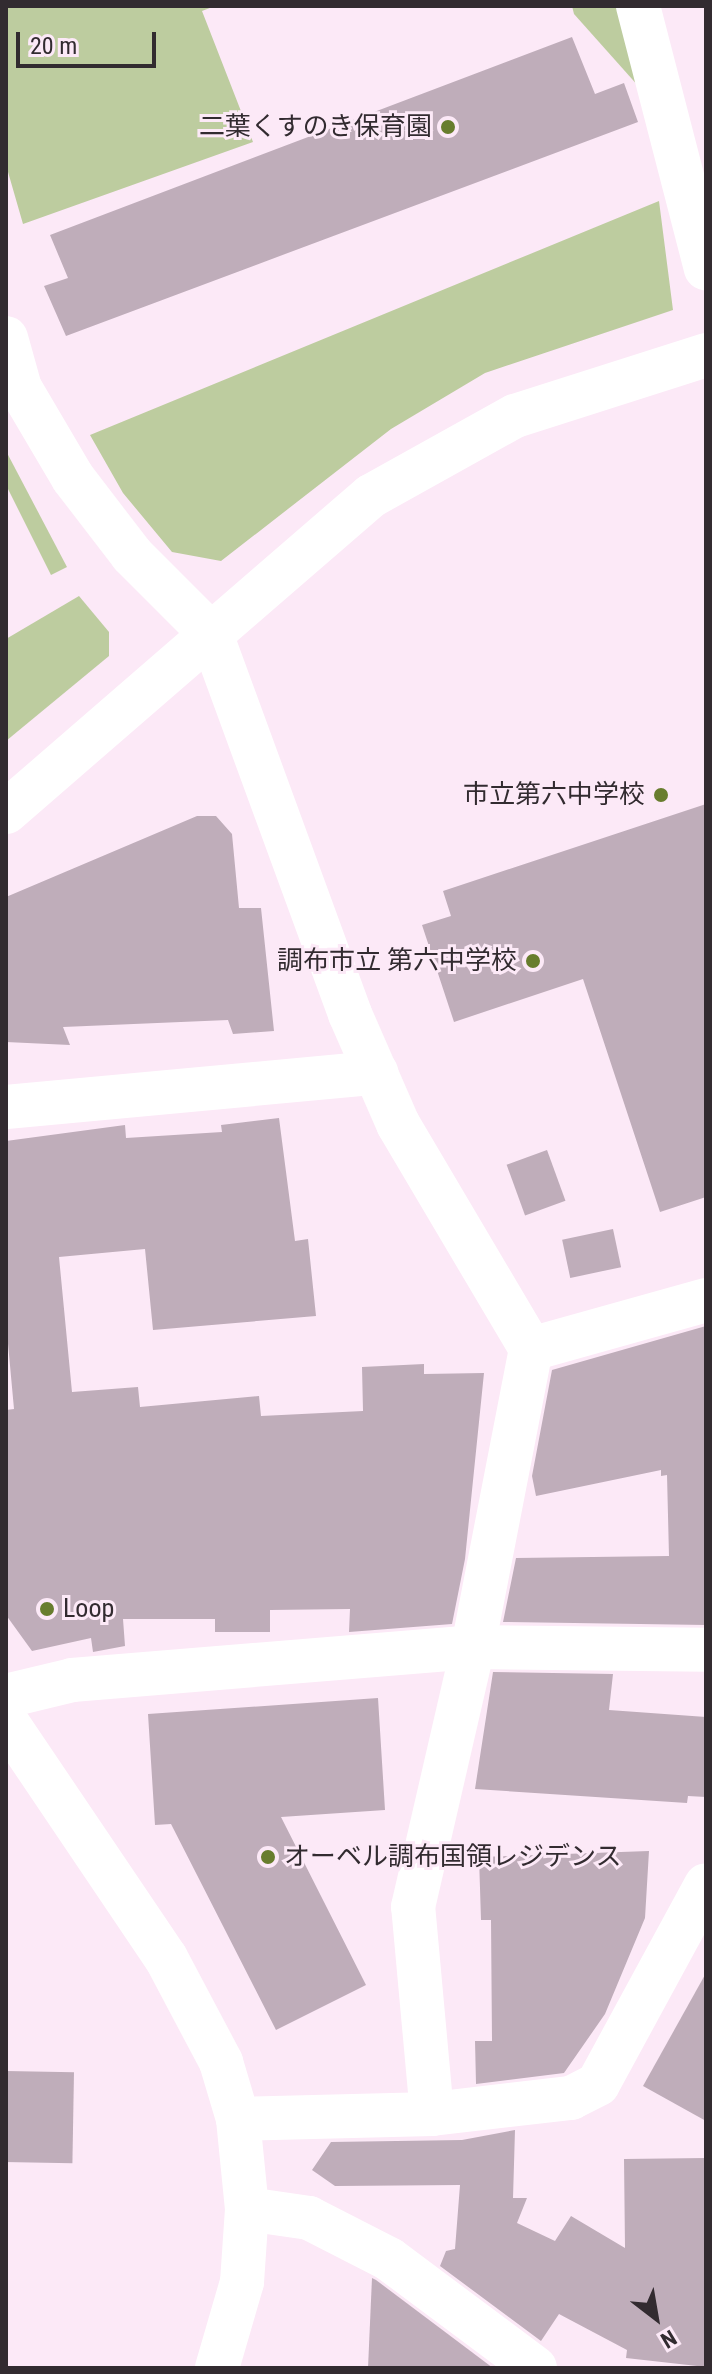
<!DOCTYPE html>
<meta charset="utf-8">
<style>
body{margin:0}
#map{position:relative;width:712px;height:2374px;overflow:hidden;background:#fce9f7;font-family:"Roboto Condensed","Noto Sans JP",sans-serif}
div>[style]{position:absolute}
.green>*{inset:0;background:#bdcc9f}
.building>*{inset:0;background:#bfadba;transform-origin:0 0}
.street>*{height:44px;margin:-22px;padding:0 22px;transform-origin:22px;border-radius:22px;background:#fff}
.secondary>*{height:44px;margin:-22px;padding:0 22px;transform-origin:22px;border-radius:22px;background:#fff}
.dots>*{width:22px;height:22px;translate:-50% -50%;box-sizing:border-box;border:4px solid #fce9f7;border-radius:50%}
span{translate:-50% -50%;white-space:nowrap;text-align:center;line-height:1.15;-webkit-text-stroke:6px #fce9f7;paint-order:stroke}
.poi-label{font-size:26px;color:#322b30}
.right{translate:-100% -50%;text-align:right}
.left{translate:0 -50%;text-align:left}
.frame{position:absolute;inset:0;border:8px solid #322b30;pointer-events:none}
.north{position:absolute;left:616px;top:2278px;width:80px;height:80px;-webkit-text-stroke:6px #fce9f7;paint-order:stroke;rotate:149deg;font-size:22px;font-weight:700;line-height:32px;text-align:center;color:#322b30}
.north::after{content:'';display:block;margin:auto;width:28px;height:36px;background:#322b30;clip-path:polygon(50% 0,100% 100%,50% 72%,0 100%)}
.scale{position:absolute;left:16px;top:32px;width:140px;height:36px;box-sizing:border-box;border:4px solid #322b30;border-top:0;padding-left:10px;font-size:24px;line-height:28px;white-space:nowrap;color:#322b30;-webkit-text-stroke:6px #fce9f7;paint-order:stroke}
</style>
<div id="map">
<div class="green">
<div style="clip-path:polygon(6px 6px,215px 6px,202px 11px,253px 142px,23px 224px,6px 165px)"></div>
<div style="clip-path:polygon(572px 6px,616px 6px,640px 88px,574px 14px)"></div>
<div style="clip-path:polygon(659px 201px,673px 310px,485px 373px,391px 429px,221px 561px,172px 552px,123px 493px,90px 435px)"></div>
<div style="clip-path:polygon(6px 451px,67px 567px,51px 575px,6px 485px)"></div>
<div style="clip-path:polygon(79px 596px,109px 632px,109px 656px,6px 741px,6px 639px)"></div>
</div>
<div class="building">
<div style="clip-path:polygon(572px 37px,595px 94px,624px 83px,638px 122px,66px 336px,44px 286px,68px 278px,50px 235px)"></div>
<div style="clip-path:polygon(706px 804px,706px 1197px,660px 1212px,583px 979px,454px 1022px,422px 925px,451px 916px,443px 891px)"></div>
<div style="clip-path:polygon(197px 816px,216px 816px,232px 834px,239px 908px,261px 908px,274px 1031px,233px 1034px,228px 1020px,63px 1027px,70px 1045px,6px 1042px,6px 897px)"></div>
<div style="clip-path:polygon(279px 1118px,295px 1241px,308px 1239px,316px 1316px,153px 1330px,145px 1249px,59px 1257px,72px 1392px,138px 1387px,140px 1407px,259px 1396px,261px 1416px,363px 1411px,362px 1367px,424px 1364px,424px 1374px,484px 1373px,465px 1559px,452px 1624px,349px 1632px,350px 1609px,270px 1610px,270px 1632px,215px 1632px,215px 1619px,123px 1619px,125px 1646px,93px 1652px,91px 1638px,32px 1651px,6px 1615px,6px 1410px,14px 1409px,6px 1322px,6px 1141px,125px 1125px,126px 1138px,222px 1132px,221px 1125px)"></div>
<div style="left:547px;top:1150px;width:54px;height:43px;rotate:70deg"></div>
<div style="left:613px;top:1229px;width:39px;height:52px;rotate:78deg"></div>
<div style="clip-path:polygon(706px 1326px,706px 1625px,503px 1622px,516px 1558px,669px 1556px,667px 1475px,661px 1476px,661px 1470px,536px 1496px,532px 1476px,552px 1370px)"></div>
<div style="clip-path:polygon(493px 1672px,613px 1674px,609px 1710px,706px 1717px,706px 1797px,688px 1796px,687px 1803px,475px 1789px)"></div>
<div style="clip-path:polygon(378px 1698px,385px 1810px,281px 1817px,366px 1985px,276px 2030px,171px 1824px,155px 1825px,148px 1714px)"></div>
<div style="clip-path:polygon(649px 1851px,645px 1918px,605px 2014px,564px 2073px,476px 2084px,475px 2041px,492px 2041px,491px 1920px,481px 1920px,479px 1857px)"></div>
<div style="clip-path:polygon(706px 1973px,706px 2121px,643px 2086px)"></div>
<div style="left:6px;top:2071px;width:68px;height:91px;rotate:1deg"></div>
<div style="clip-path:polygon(515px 2130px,513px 2198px,527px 2198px,517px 2223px,555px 2241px,571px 2216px,625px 2248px,624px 2159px,706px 2158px,706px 2367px,626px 2358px,627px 2350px,559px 2314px,541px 2341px,440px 2266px,446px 2251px,455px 2249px,460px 2185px,335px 2186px,312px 2170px,331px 2142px,462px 2140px)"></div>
<div style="clip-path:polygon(372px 2278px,376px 2280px,493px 2368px,368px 2368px)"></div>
</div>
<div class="street">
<div style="left:638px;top:6px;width:271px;rotate:75.5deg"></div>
<div style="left:6px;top:338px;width:52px;rotate:74.4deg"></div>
<div style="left:20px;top:388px;width:104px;rotate:59.5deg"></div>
<div style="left:73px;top:478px;width:97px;rotate:52.5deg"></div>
<div style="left:132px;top:555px;width:112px;rotate:45deg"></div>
<div style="left:211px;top:634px;width:405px;rotate:69.9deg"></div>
<div style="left:350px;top:1014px;width:120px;rotate:66.4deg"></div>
<div style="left:398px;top:1124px;width:261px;rotate:59.4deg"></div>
<div style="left:531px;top:1349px;width:182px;rotate:-15.6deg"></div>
<div style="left:6px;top:812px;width:483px;rotate:-40.9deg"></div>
<div style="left:371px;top:496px;width:165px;rotate:-29.1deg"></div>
<div style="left:515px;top:416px;width:201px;rotate:-17.7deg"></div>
<div style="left:6px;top:1107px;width:372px;rotate:-5.3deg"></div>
<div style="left:6px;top:1696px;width:68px;rotate:-13.6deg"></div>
<div style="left:72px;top:1680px;width:402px;rotate:-4.7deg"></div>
<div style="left:473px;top:1647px;width:233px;rotate:0.7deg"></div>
<div style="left:432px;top:2114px;width:208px;rotate:-95.2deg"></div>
<div style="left:413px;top:1907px;width:267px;rotate:-77deg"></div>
<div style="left:473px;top:1647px;width:304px;rotate:-79deg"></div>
<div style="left:238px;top:2119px;width:194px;rotate:-1.5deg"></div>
<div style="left:432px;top:2114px;width:140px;rotate:-6.6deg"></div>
<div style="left:571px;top:2098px;width:30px;rotate:-27deg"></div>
<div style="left:598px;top:2084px;width:226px;rotate:-61.5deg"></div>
<div style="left:247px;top:2209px;width:63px;rotate:8.3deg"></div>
<div style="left:309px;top:2218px;width:90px;rotate:27.1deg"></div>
<div style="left:389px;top:2259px;width:182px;rotate:36.7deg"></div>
</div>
<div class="secondary">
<div style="left:6px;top:1721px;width:286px;rotate:56deg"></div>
<div style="left:166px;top:1958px;width:118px;rotate:62.1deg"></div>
<div style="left:221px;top:2062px;width:59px;rotate:73.4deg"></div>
<div style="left:238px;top:2119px;width:90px;rotate:84.3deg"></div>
<div style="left:247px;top:2209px;width:73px;rotate:93.9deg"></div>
<div style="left:242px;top:2282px;width:90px;rotate:106.2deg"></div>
</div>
<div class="dots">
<div style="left:448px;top:127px;background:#687d2e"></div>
<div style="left:661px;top:795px;background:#687d2e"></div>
<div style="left:533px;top:961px;background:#687d2e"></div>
<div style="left:47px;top:1609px;background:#687d2e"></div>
<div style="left:268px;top:1857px;background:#687d2e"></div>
</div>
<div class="poi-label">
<span class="right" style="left:432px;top:127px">二葉くすのき保育園</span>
<span class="right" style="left:645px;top:795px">市立第六中学校</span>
<span class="right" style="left:517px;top:961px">調布市立 第六中学校</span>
<span class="left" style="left:63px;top:1609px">Loop</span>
<span class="left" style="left:284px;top:1857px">オーベル調布国領レジデンス</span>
</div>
<div class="frame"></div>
<div class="north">N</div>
<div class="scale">20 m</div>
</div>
